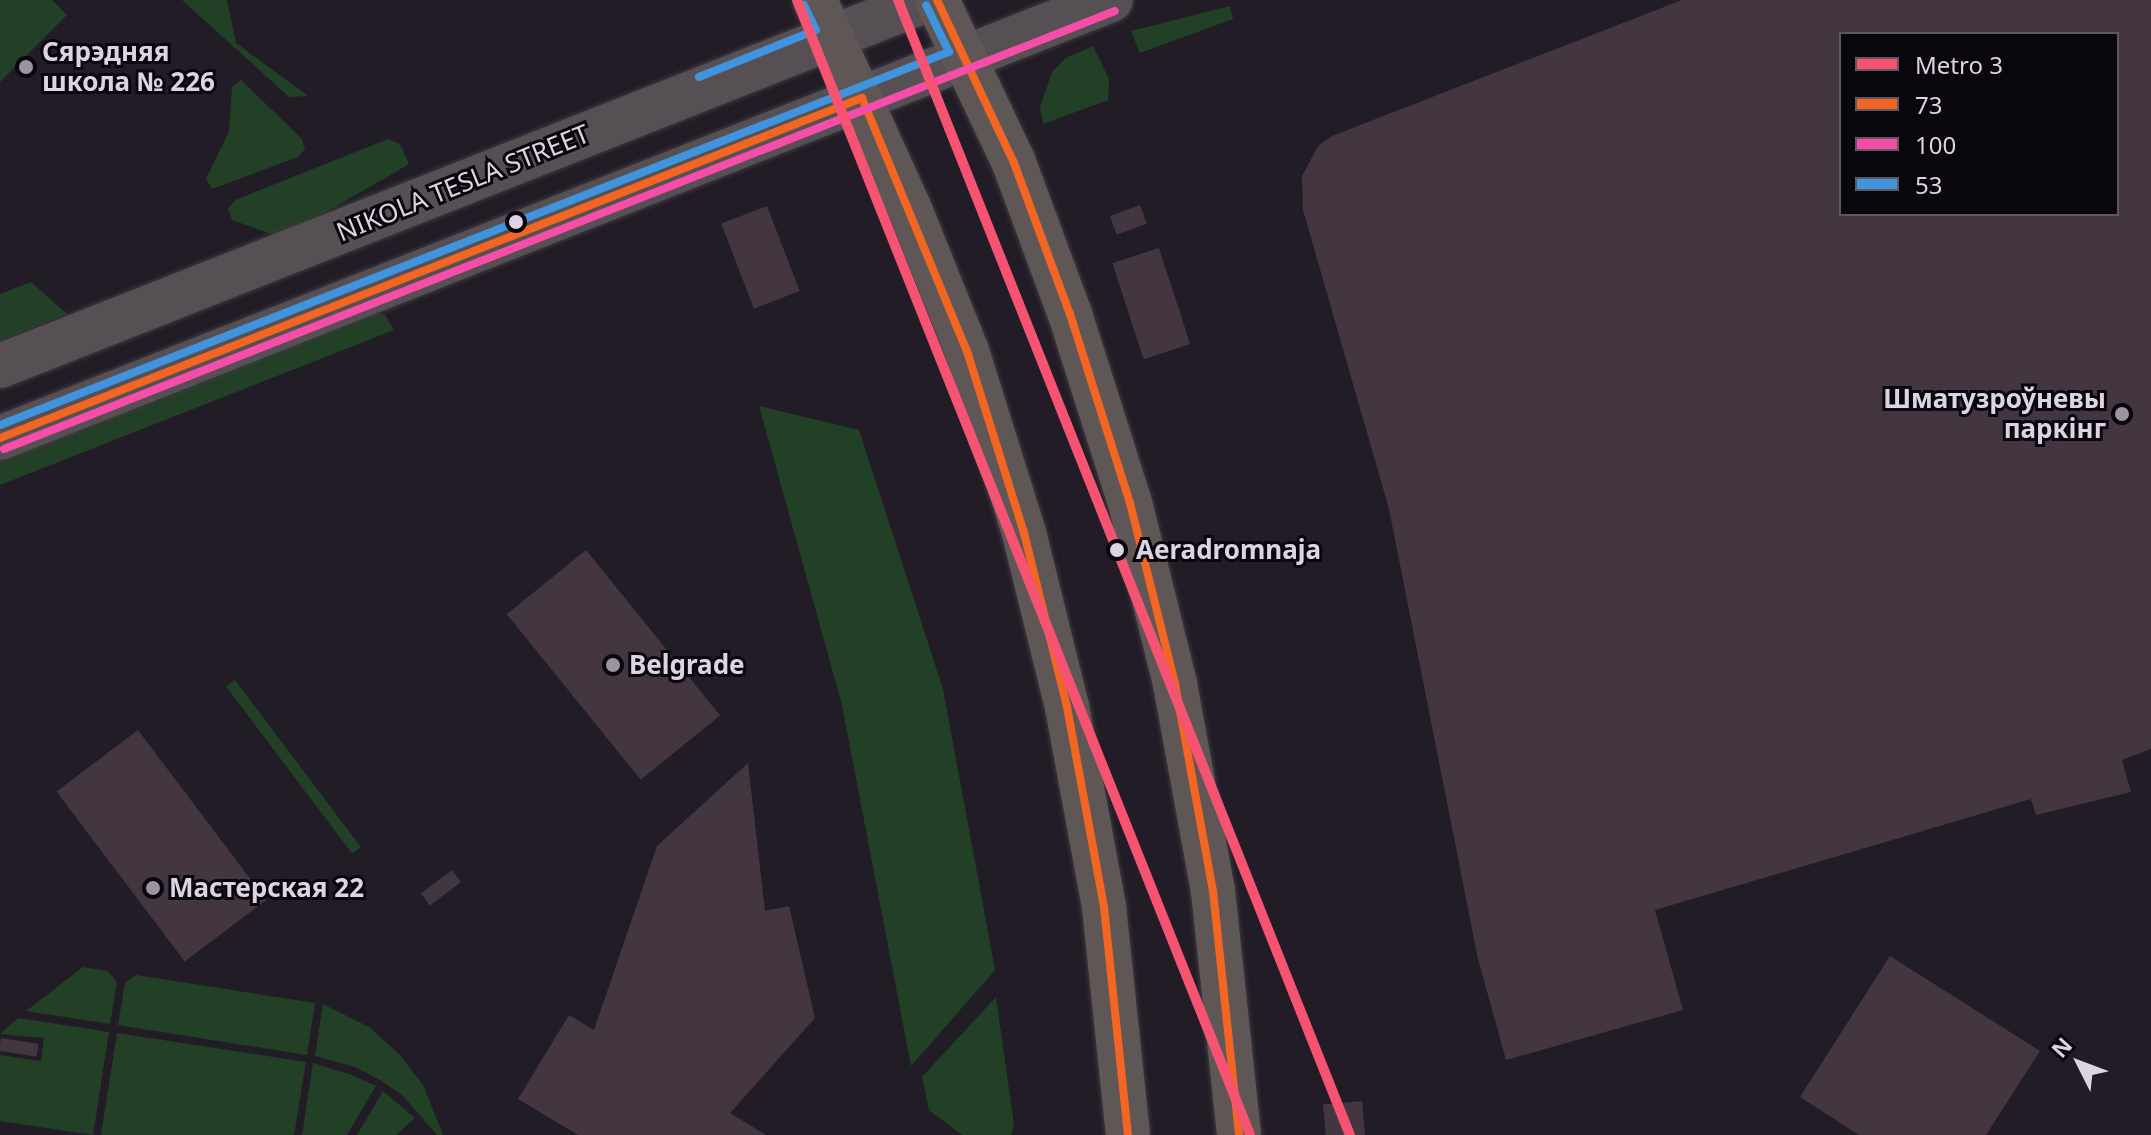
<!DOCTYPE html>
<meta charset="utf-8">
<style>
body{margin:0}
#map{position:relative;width:2151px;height:1135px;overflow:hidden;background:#221c26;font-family:"Noto Sans",sans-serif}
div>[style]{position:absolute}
.green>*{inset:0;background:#224025;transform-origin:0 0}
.building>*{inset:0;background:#433641;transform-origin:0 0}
.roads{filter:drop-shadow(0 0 2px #3e3841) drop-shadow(0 0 2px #3e3841)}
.secondary>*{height:44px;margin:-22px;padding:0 22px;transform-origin:22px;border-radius:22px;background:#565054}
.primary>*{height:44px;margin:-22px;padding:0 22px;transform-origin:22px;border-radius:22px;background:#5e5756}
.bus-1>*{height:8px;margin:-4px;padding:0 4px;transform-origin:4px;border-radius:4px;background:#f26522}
.bus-2>*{height:8px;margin:-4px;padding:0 4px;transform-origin:4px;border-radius:4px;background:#f54da8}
.bus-3>*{height:8px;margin:-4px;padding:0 4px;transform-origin:4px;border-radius:4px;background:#4094de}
.metro-1>*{height:10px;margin:-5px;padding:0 5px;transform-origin:5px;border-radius:5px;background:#f65372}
.dots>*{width:22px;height:22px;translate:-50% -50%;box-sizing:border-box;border:4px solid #0a060d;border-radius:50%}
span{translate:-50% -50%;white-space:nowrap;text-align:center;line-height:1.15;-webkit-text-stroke:6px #0a060d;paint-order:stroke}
.poi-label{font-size:26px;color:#dcd4e2;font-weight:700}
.left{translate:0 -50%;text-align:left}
.right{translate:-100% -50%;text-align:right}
.street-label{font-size:26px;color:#dcd4e2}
.stop-label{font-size:26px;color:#dcd4e2;font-weight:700}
.legend{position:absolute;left:1839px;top:32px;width:280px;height:184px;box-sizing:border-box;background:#0a060d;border:2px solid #5e5862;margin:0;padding:10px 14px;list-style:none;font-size:24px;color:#dcd4e2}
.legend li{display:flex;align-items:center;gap:16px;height:40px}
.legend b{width:40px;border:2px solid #5e5862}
.north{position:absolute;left:2039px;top:1023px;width:80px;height:80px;-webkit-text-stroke:6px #0a060d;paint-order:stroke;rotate:312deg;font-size:22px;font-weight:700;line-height:32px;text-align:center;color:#dcd4e2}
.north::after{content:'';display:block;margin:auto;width:28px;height:36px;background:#dcd4e2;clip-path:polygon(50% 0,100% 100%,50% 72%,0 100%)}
</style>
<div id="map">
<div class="green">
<div style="clip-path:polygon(0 0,52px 0,67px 15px,0 82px)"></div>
<div style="clip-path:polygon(182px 0,227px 0,236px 43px,308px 96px,289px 97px)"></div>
<div style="clip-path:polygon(1230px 6px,1233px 19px,1140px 53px,1131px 31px)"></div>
<div style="clip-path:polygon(1093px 46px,1109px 79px,1108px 100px,1043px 124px,1040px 107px,1052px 72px,1066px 58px)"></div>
<div style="clip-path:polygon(241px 80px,302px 139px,305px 149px,298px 157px,212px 189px,206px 179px,229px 131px,232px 87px)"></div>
<div style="clip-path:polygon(388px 139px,400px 144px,409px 164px,316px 218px,274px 235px,232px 220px,228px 209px,235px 200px)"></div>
<div style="clip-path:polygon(31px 282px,67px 314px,0 341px,0 294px)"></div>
<div style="clip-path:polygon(376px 312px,385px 315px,394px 330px,0 485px,0 460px)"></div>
<div style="clip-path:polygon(759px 406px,859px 430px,943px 689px,995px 970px,911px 1066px,842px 705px)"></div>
<div style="left:235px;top:680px;width:209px;height:11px;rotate:53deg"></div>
<div style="clip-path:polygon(83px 967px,108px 971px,117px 982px,110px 1024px,26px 1011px)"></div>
<div style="clip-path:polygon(136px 975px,315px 1003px,307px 1055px,118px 1025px,125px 983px)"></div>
<div style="clip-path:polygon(996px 997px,1014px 1125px,1011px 1135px,962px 1135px,929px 1110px,922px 1077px)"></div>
<div style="clip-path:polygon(323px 1004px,369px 1027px,400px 1055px,423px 1085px,443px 1135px,437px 1135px,403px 1096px,380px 1080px,355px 1067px,315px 1056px)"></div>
<div style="clip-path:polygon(18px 1018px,109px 1032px,93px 1135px,0 1121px,0 1055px,41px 1061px,44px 1038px,0 1034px)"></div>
<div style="clip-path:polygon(117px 1033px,306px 1062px,294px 1135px,101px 1135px)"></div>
<div style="clip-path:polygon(313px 1063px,352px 1075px,376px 1086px,347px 1135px,302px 1135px)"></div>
<div style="clip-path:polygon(383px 1091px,415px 1118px,396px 1135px,357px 1135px)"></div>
</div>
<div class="building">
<div style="clip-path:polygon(evenodd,1682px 0,2151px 0,2151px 749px,2122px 760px,2131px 792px,2036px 815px,2031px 799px,1655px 910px,1683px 1010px,1506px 1060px,1478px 959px,1389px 509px,1303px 210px,1302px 176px,1318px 146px,1332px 136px,1682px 0,1841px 34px,2117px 34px,2117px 214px,1841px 214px,1841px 34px)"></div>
<div style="left:1140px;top:205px;width:20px;height:32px;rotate:70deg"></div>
<div style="left:767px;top:206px;width:91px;height:49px;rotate:69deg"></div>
<div style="left:1159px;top:248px;width:101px;height:49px;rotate:72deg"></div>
<div style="left:586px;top:550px;width:213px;height:102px;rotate:51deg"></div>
<div style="left:138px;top:730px;width:213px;height:102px;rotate:53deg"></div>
<div style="clip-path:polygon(748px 763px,765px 911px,789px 906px,815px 1018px,730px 1113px,766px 1135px,578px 1135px,518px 1099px,569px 1015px,594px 1030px,657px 846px)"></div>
<div style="left:452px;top:870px;width:15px;height:39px;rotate:53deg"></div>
<div style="clip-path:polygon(1890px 956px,2040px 1051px,1986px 1135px,1859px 1135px,1800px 1097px)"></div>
<div style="left:1px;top:1038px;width:38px;height:13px;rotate:9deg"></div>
<div style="left:1362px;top:1101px;width:34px;height:39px;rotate:85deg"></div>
</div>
<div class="roads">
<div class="secondary">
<div style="left:0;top:366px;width:997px;rotate:-21.55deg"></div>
<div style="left:0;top:438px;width:1194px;rotate:-21.52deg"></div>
</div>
<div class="primary">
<div style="left:815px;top:0;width:227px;rotate:65.6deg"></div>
<div style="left:909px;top:207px;width:155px;rotate:68.1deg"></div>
<div style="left:967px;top:351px;width:191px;rotate:72.6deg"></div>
<div style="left:1024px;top:533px;width:179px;rotate:76.1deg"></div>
<div style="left:1067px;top:707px;width:203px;rotate:79.5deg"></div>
<div style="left:1104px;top:907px;width:229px;rotate:84deg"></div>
<div style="left:937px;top:0;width:180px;rotate:64.7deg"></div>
<div style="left:1014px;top:163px;width:161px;rotate:69.7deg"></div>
<div style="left:1070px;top:314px;width:198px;rotate:72.4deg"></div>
<div style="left:1130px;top:503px;width:187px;rotate:76deg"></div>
<div style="left:1175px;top:684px;width:210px;rotate:79.6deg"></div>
<div style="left:1213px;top:891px;width:245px;rotate:83.9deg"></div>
</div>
</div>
<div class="bus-1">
<div style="left:937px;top:0;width:180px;rotate:64.7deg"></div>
<div style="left:1014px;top:163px;width:161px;rotate:69.7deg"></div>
<div style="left:1070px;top:314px;width:198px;rotate:72.4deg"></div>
<div style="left:1130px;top:503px;width:187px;rotate:76deg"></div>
<div style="left:1175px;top:684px;width:210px;rotate:79.6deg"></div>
<div style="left:1213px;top:891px;width:245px;rotate:83.9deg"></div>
<div style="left:0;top:438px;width:927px;rotate:-21.53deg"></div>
<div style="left:862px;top:98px;width:274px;rotate:67.5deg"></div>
<div style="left:967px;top:351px;width:191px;rotate:72.6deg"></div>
<div style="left:1024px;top:533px;width:179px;rotate:76.1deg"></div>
<div style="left:1067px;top:707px;width:203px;rotate:79.5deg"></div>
<div style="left:1104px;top:907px;width:229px;rotate:84deg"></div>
</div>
<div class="bus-2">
<div style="left:4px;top:449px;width:1194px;rotate:-21.52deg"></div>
</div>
<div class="bus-3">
<div style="left:699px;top:77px;width:126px;rotate:-21.9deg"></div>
<div style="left:816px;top:30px;width:28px;rotate:-116deg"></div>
<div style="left:0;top:425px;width:1020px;rotate:-21.46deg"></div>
<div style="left:949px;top:52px;width:52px;rotate:-116.1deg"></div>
</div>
<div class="metro-1">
<div style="left:797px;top:0;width:1222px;rotate:68.24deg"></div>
<div style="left:898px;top:0;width:1222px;rotate:68.29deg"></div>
</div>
<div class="dots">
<div style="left:26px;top:67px;background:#9b94a0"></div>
<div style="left:516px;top:222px;background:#dcd4e2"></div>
<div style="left:2122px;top:414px;background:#9b94a0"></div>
<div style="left:1117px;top:550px;background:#dcd4e2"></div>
<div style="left:613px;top:665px;background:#9b94a0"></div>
<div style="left:153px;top:888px;background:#9b94a0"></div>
</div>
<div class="poi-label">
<span class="left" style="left:42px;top:67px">Сярэдняя<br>школа № 226</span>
<span class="right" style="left:2106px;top:414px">Шматузроўневы<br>паркінг</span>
<span class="left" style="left:629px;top:665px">Belgrade</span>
<span class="left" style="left:169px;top:888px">Мастерская 22</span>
</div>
<div class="street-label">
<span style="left:463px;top:183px;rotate:-22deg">NIKOLA TESLA STREET</span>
</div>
<div class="stop-label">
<span class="left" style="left:1136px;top:550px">Aeradromnaja</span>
</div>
<ul class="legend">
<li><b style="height:10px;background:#f65372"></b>Metro 3</li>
<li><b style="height:10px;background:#f26522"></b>73</li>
<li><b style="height:10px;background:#f54da8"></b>100</li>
<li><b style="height:10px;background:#4094de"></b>53</li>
</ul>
<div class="north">N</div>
</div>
